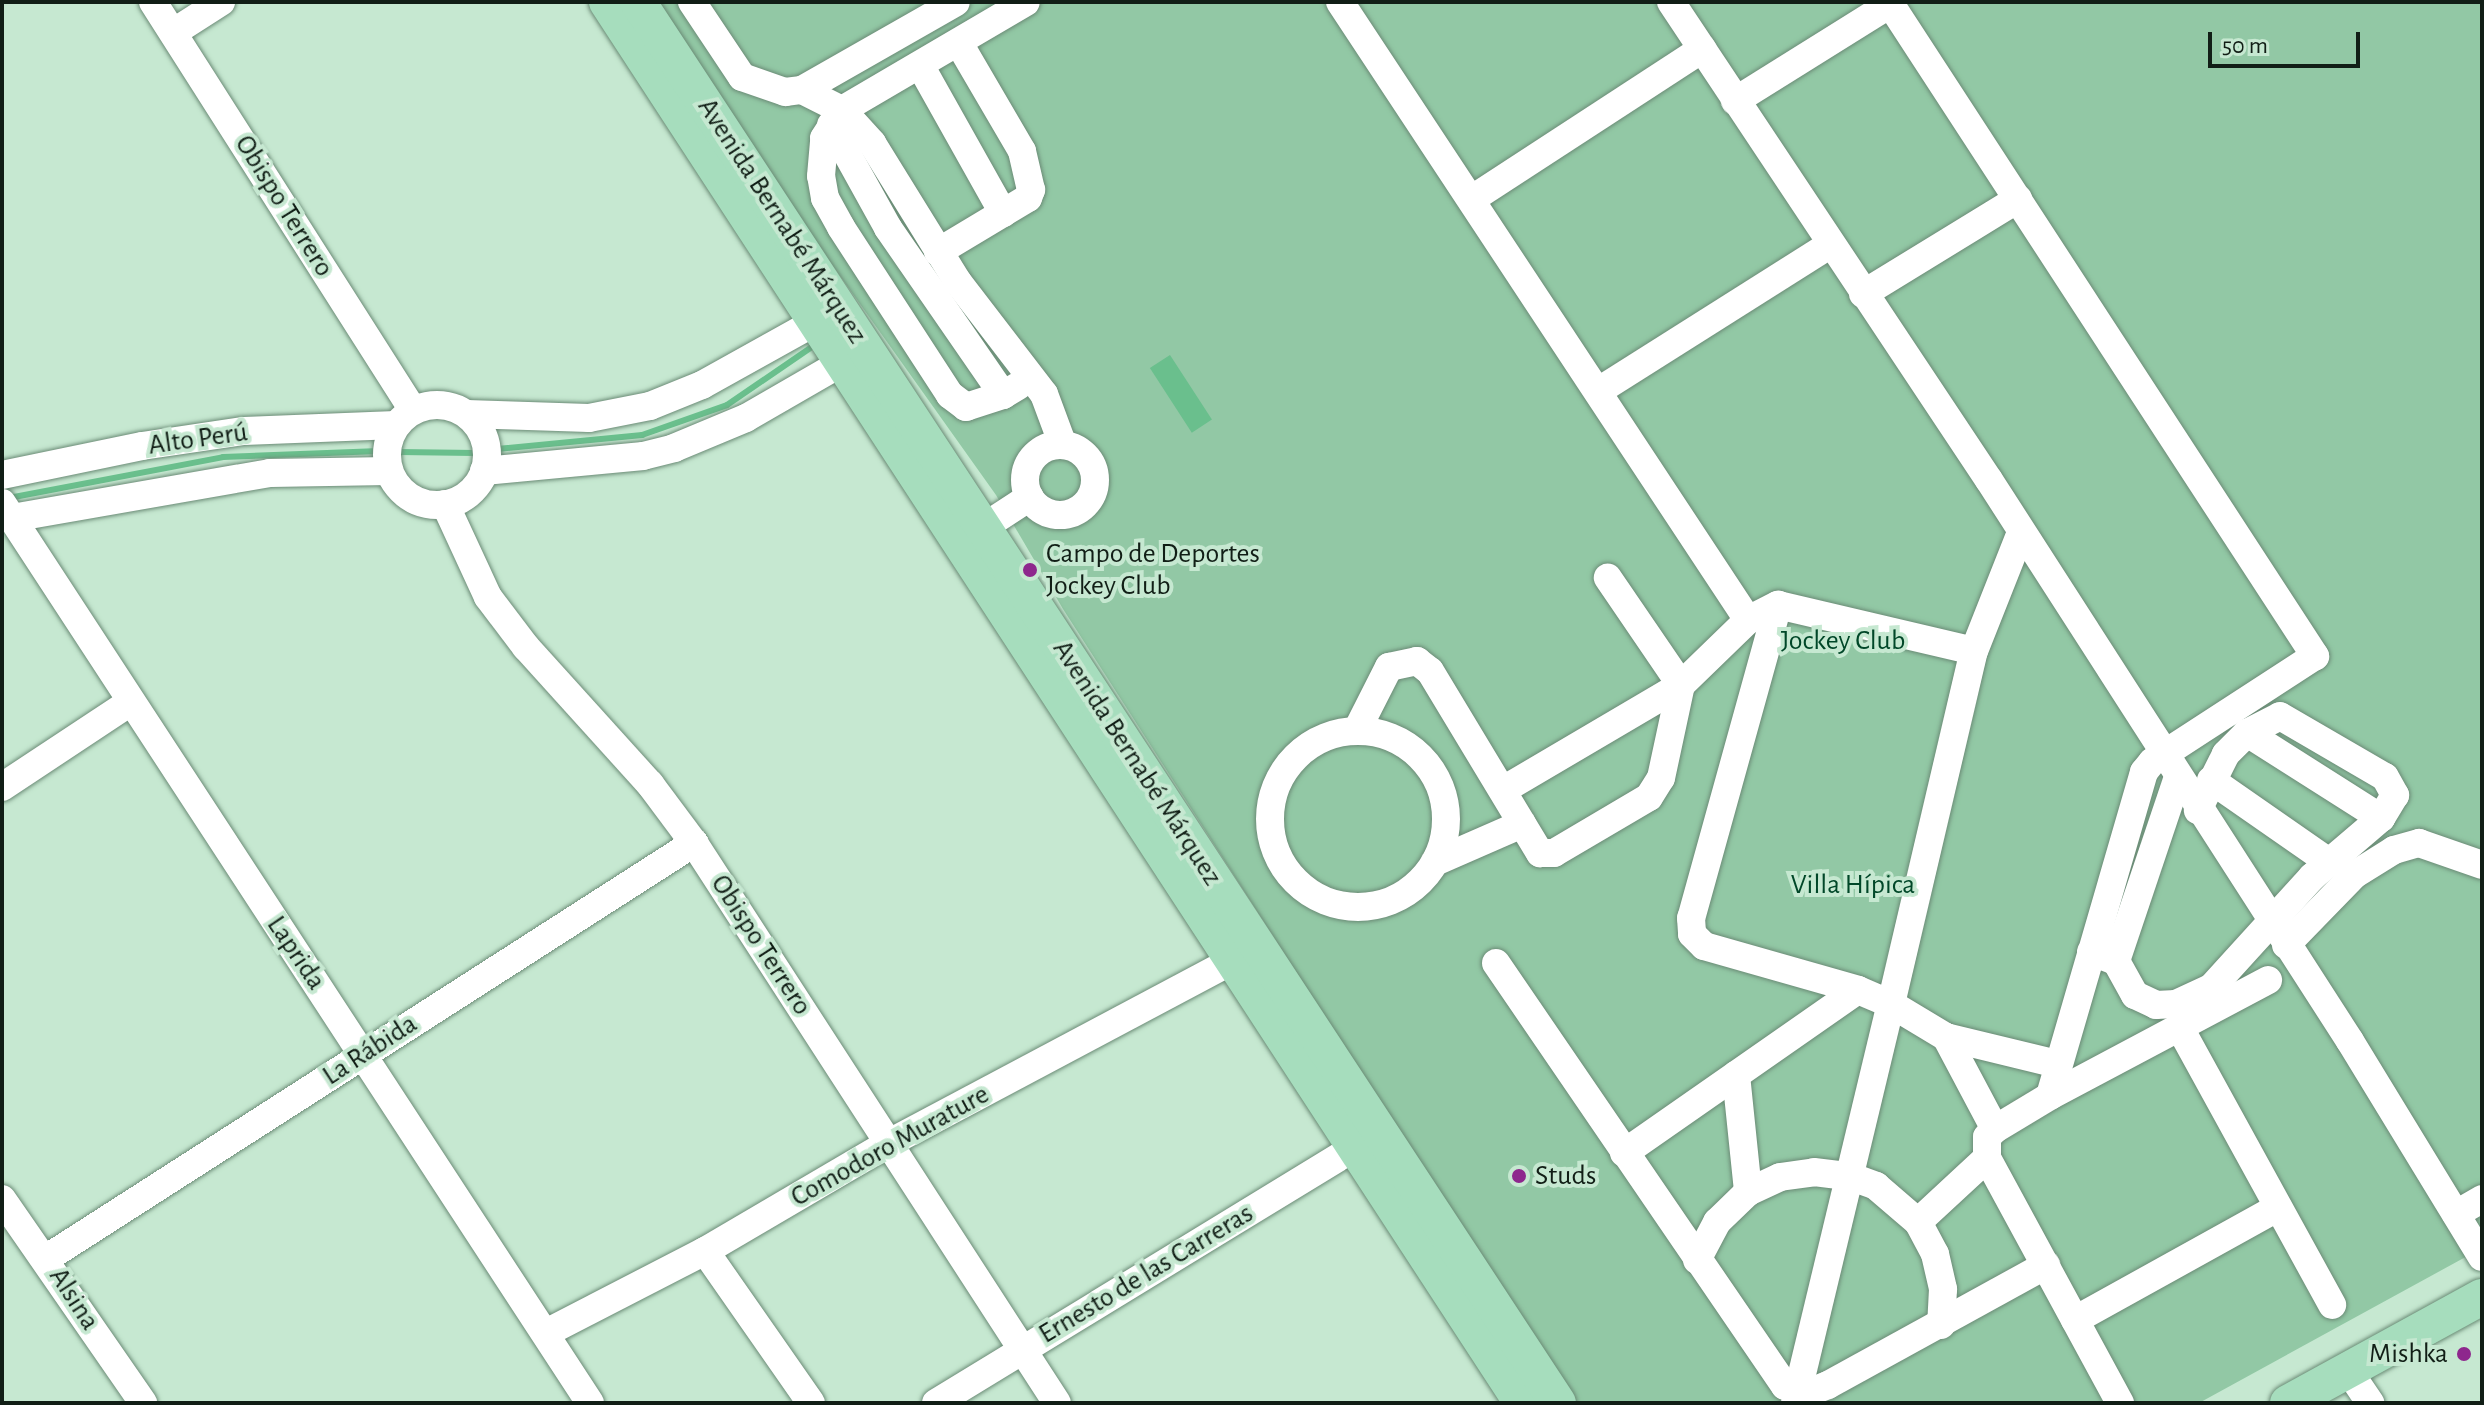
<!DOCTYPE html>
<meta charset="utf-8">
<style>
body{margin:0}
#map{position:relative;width:2484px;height:1405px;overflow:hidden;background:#c6e8d1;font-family:"Alegreya Sans",sans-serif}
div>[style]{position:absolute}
.green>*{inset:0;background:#92c8a5}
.water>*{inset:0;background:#6abf8d;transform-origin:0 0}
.stream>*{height:6px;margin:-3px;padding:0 3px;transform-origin:3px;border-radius:3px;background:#6abf8d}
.roads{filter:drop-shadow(0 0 2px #6b8b76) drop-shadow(0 0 2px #6b8b76)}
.minor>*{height:28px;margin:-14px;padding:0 14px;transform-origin:14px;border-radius:14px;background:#fff}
.minor>.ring{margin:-14px;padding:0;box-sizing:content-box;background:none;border:28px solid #fff;border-radius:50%}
.major>*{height:36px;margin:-18px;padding:0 18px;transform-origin:18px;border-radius:18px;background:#a6ddbd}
.dots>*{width:22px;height:22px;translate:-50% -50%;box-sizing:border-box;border:4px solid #c6e8d1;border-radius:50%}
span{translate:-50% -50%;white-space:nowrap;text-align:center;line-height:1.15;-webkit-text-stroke:8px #c6e8d1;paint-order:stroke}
.street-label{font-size:28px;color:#111e16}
.poi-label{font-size:28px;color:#111e16}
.left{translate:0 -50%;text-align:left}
.right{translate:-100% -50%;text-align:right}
.park-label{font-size:28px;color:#004728}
.frame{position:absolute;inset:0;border:4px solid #111e16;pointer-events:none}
.scale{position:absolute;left:2208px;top:32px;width:152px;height:36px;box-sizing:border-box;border:4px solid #111e16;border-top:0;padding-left:10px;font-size:24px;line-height:28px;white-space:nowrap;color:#111e16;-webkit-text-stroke:6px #c6e8d1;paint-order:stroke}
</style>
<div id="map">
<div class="green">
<div style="clip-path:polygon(656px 2px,2482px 2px,2482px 1248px,2199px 1403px,1573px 1403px,1063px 609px,996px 495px,771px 179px)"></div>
</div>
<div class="water">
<div style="left:1170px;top:355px;width:77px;height:24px;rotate:57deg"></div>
</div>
<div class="stream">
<div style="left:497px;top:449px;width:146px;rotate:-5.5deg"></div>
<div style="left:642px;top:435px;width:90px;rotate:-19.4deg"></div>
<div style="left:727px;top:405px;width:108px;rotate:-34.4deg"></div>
<div style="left:399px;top:452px;width:76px;rotate:0.8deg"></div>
<div style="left:14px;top:497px;width:213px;rotate:-10.8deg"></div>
<div style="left:223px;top:457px;width:157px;rotate:-2.2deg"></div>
</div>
<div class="roads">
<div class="minor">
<div style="left:153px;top:2px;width:484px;rotate:57.5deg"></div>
<div style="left:692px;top:2px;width:90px;rotate:56.3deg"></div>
<div style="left:742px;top:77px;width:46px;rotate:19.2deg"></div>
<div style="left:785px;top:92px;width:17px;rotate:-7deg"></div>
<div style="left:802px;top:90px;width:177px;rotate:-29.7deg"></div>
<div style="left:1340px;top:2px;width:741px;rotate:56.57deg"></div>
<div style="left:1748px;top:620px;width:34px;rotate:-27deg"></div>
<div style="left:1778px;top:605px;width:201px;rotate:13.2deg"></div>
<div style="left:1974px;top:651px;width:128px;rotate:-68.4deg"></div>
<div style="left:1671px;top:2px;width:574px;rotate:56.37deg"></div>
<div style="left:1989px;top:480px;width:667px;rotate:57.24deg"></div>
<div style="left:2350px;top:1041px;width:253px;rotate:58.6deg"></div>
<div style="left:1889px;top:2px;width:781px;rotate:56.92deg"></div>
<div style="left:2315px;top:656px;width:194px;rotate:147deg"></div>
<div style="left:2152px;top:762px;width:13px;rotate:129deg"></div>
<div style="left:2144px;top:772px;width:337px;rotate:106.2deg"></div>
<div style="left:2050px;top:1096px;width:64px;rotate:149deg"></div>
<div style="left:174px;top:32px;width:56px;rotate:-32.6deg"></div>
<div style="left:920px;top:65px;width:170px;rotate:60.7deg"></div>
<div style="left:802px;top:90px;width:45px;rotate:26.6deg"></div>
<div style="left:842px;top:110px;width:45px;rotate:47.7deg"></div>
<div style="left:872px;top:143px;width:163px;rotate:58.3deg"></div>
<div style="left:958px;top:282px;width:141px;rotate:52.5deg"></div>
<div style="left:1044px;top:394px;width:54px;rotate:69.6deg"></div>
<div style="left:1735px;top:101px;width:183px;rotate:-32deg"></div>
<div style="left:831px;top:125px;width:118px;rotate:61deg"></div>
<div style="left:888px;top:228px;width:203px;rotate:55.4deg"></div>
<div style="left:1003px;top:395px;width:17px;rotate:-31deg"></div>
<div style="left:1472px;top:199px;width:275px;rotate:-33.1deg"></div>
<div style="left:938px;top:252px;width:105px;rotate:-31deg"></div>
<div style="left:1028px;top:198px;width:9px;rotate:-69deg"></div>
<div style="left:1031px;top:190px;width:40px;rotate:-103deg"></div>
<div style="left:1022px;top:151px;width:125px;rotate:-120.3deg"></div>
<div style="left:1863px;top:294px;width:182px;rotate:-31.5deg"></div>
<div style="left:1600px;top:390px;width:271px;rotate:-32.3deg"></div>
<div style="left:1003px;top:395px;width:39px;rotate:162deg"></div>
<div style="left:966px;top:407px;width:20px;rotate:-143deg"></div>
<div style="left:950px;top:395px;width:200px;rotate:-123deg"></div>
<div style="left:841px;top:227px;width:33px;rotate:-119deg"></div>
<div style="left:825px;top:198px;width:22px;rotate:-100deg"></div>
<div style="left:821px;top:176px;width:38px;rotate:-85deg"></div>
<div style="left:824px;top:138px;width:33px;rotate:-57deg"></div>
<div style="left:842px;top:110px;width:213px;rotate:-30.4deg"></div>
<div class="ring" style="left:387px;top:405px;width:72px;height:72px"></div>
<div style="left:467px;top:414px;width:122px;rotate:1.9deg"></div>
<div style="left:589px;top:418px;width:62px;rotate:-11.1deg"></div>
<div style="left:650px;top:406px;width:56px;rotate:-22deg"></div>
<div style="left:702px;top:385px;width:129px;rotate:-29.1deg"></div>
<div class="ring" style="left:1025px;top:445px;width:42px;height:42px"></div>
<div style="left:484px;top:471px;width:160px;rotate:-5.4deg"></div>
<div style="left:643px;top:456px;width:32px;rotate:-14deg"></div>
<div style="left:674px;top:448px;width:78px;rotate:-22.6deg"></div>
<div style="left:746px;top:418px;width:112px;rotate:-30deg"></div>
<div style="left:2px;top:475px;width:143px;rotate:-11.7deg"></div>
<div style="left:142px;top:446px;width:103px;rotate:-8.4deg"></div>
<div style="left:244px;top:431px;width:152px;rotate:-2.3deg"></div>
<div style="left:2px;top:503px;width:1075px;rotate:56.84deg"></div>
<div style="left:445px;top:504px;width:102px;rotate:65.2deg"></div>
<div style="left:488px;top:597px;width:63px;rotate:52.8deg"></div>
<div style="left:526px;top:647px;width:185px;rotate:47.9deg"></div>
<div style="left:650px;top:784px;width:74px;rotate:53.3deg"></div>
<div style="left:694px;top:843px;width:667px;rotate:57.05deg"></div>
<div style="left:12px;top:518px;width:262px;rotate:-9.9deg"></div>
<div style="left:270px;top:473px;width:119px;rotate:-1deg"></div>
<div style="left:967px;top:538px;width:75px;rotate:-33.1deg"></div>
<div style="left:1778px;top:605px;width:325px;rotate:105.5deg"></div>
<div style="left:1691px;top:918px;width:16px;rotate:86deg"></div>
<div style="left:1692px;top:934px;width:17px;rotate:45deg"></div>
<div style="left:1704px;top:946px;width:160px;rotate:15.9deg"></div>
<div style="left:1858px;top:990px;width:36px;rotate:23deg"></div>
<div style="left:1891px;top:1004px;width:363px;rotate:-76.8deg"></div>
<div style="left:1357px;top:730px;width:71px;rotate:-63.1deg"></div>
<div style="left:1389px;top:667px;width:29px;rotate:-12deg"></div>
<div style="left:1417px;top:661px;width:16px;rotate:38deg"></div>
<div style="left:1430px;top:671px;width:213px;rotate:58.9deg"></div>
<div style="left:1540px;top:853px;width:14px"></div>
<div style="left:1554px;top:853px;width:110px;rotate:-30.5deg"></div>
<div style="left:1649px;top:797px;width:22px;rotate:-58deg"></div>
<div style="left:1661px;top:778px;width:95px;rotate:-77.9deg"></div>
<div style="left:1681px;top:685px;width:93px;rotate:-44.1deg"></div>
<div class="ring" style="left:1270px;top:731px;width:148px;height:148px"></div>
<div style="left:2247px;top:733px;width:37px;rotate:-27deg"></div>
<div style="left:2280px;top:716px;width:121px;rotate:30.2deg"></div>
<div style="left:2385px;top:777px;width:21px;rotate:61deg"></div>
<div style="left:2395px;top:795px;width:27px;rotate:121deg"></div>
<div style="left:2211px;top:780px;width:144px;rotate:34.8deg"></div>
<div style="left:2px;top:787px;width:152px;rotate:-33.5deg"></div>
<div style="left:1503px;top:790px;width:207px;rotate:-30.5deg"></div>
<div style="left:1681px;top:685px;width:130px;rotate:-124.3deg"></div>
<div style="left:1435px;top:862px;width:95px;rotate:-23.6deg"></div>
<div style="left:2286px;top:945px;width:98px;rotate:-45.8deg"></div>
<div style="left:2354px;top:875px;width:47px;rotate:-32deg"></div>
<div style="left:2394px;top:850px;width:26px;rotate:-16deg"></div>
<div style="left:2419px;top:843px;width:67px;rotate:19.2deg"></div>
<div style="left:2091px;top:952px;width:27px;rotate:20deg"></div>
<div style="left:2116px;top:961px;width:39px;rotate:61deg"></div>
<div style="left:2135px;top:995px;width:23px;rotate:25deg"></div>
<div style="left:2156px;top:1005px;width:20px;rotate:-3deg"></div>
<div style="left:2176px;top:1004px;width:40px;rotate:-25deg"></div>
<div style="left:2212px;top:987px;width:149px;rotate:-47.7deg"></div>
<div style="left:2312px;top:877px;width:91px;rotate:-40.5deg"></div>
<div style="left:2381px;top:818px;width:159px;rotate:-147.6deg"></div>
<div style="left:2247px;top:733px;width:30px;rotate:135deg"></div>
<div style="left:2226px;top:754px;width:63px;rotate:116.6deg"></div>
<div style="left:2116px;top:961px;width:194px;rotate:-71.4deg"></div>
<div style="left:1496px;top:963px;width:512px;rotate:55.66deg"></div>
<div style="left:1785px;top:1386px;width:28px;rotate:10deg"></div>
<div style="left:1813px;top:1391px;width:16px;rotate:-22deg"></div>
<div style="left:1828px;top:1385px;width:249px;rotate:-28.8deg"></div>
<div style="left:2209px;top:991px;width:47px;rotate:128.1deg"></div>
<div style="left:2180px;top:1028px;width:316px;rotate:61.2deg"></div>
<div style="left:1946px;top:1037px;width:104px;rotate:62deg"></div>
<div style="left:1995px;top:1129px;width:11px;rotate:135deg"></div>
<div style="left:1987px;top:1137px;width:21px;rotate:90deg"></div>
<div style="left:1987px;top:1158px;width:279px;rotate:61.5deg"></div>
<div style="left:1736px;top:1075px;width:118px;rotate:84.1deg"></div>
<div style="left:2050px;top:1096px;width:247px;rotate:-28deg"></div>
<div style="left:1624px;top:1153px;width:285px;rotate:-34.9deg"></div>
<div style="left:2px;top:1199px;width:248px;rotate:55.3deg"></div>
<div style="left:2456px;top:1214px;width:30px;rotate:-30deg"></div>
<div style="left:1918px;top:1222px;width:94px;rotate:-42.8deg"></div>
<div style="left:705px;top:1251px;width:185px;rotate:55.1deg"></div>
<div style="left:47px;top:1258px;width:769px;rotate:-32.68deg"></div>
<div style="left:1697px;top:1260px;width:43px;rotate:-62.2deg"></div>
<div style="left:1717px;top:1222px;width:43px;rotate:-44.1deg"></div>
<div style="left:1748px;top:1192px;width:35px;rotate:-25deg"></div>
<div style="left:1780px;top:1177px;width:34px;rotate:-8deg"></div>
<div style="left:1814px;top:1172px;width:35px;rotate:7deg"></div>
<div style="left:1849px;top:1176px;width:29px;rotate:20deg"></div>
<div style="left:1876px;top:1186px;width:55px;rotate:40.6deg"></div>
<div style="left:1918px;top:1222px;width:36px;rotate:62deg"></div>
<div style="left:1935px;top:1254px;width:36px;rotate:77deg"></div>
<div style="left:1943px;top:1289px;width:36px;rotate:93deg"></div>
<div style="left:2075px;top:1320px;width:231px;rotate:-29deg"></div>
<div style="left:546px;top:1333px;width:179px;rotate:-27.3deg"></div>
<div style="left:705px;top:1251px;width:216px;rotate:-30.4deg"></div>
<div style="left:891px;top:1142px;width:388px;rotate:-28deg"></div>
<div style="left:2348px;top:1370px;width:40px;rotate:56deg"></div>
<div style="left:936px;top:1403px;width:492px;rotate:-31.4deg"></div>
<div style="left:1795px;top:1403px;width:410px;rotate:-76.5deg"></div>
<div style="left:1891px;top:1004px;width:64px;rotate:31deg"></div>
<div style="left:1946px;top:1037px;width:115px;rotate:13.6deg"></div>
</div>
<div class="major">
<div style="left:607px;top:2px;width:1673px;rotate:56.85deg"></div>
<div style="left:638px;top:2px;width:1676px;rotate:56.71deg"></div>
<div style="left:2288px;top:1403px;width:221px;rotate:-28.7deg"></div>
</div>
</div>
<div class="dots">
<div style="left:1030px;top:570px;background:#8e278d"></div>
<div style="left:1519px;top:1176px;background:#8e278d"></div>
<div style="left:2464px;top:1354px;background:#8e278d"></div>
</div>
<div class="street-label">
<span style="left:284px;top:206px;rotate:58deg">Obispo Terrero</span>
<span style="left:782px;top:221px;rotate:57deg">Avenida Bernabé Márquez</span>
<span style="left:198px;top:439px;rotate:-8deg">Alto Perú</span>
<span style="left:1137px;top:763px;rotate:57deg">Avenida Bernabé Márquez</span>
<span style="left:761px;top:945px;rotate:57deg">Obispo Terrero</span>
<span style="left:296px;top:953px;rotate:56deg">Laprida</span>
<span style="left:370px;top:1050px;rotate:-33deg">La Rábida</span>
<span style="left:890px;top:1146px;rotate:-29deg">Comodoro Murature</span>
<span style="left:1146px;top:1274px;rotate:-31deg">Ernesto de las Carreras</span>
<span style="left:74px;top:1299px;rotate:57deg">Alsina</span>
</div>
<div class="poi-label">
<span class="left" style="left:1046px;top:570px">Campo de Deportes<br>Jockey Club</span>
<span class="left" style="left:1535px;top:1176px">Studs</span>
<span class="right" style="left:2448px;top:1354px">Mishka</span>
</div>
<div class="park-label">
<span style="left:1843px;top:641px">Jockey Club</span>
<span style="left:1853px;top:885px">Villa Hípica</span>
</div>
<div class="frame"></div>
<div class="scale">50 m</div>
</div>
